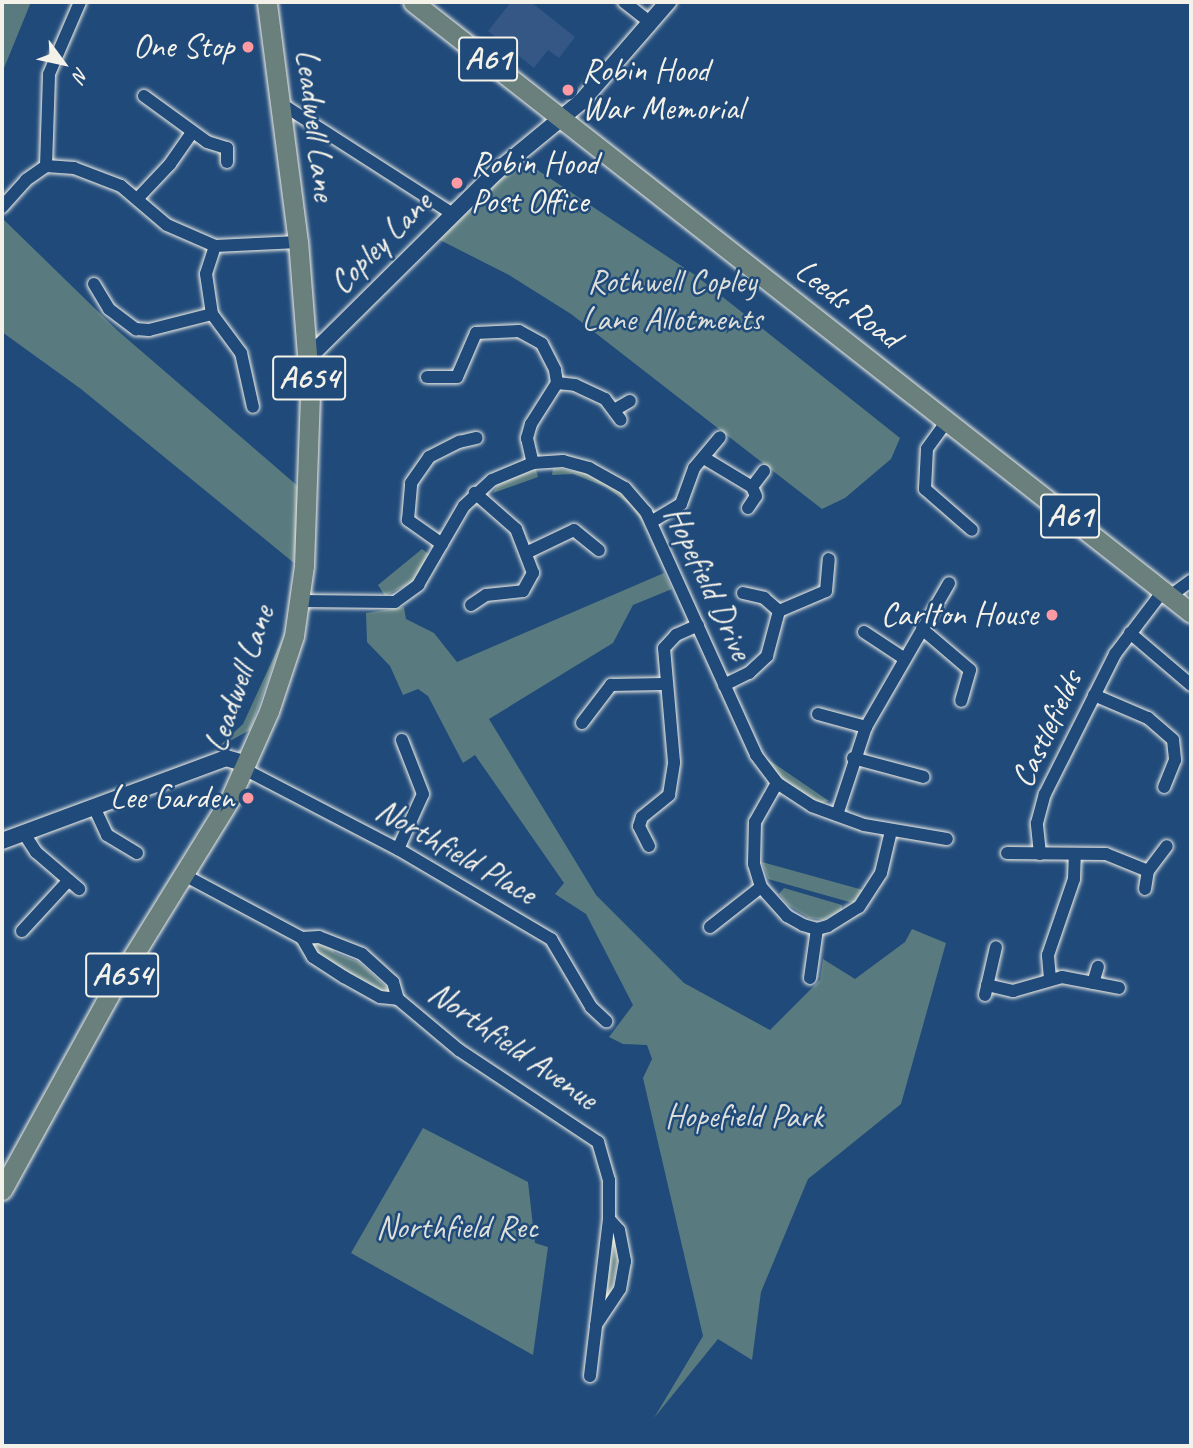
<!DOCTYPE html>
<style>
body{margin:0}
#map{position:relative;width:1193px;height:1448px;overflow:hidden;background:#1f4a7a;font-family:Caveat,sans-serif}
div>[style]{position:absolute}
.built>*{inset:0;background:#355785}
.green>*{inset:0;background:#597b7f}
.roads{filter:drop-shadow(0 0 2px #f4f1e8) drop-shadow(0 0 2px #f4f1e8)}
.minor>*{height:12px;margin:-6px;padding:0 6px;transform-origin:6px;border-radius:6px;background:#1f4a7a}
.tertiary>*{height:16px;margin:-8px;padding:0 8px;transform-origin:8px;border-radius:8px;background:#1f4a7a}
.primary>*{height:19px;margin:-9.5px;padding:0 9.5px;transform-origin:9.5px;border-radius:9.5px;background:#6a807d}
.dots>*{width:19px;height:19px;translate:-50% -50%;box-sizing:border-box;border:4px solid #1f4a7a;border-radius:50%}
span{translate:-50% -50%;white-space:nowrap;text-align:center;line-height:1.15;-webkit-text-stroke:5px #1f4a7a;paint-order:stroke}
.shield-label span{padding:2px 5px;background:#1f4a7a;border:2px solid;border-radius:5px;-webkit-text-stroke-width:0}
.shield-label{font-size:32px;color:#f4f1e8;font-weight:700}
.poi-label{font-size:33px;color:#f4f1e8}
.right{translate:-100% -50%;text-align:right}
.left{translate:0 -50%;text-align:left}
.street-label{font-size:33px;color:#f4f1e8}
.park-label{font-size:33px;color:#dddfd8}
.frame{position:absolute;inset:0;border:4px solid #f4f1e8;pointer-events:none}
.north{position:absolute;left:28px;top:28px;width:70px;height:70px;-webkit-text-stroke:5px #1f4a7a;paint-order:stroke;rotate:123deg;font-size:19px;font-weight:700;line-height:28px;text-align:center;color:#f4f1e8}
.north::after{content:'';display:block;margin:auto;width:24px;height:32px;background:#f4f1e8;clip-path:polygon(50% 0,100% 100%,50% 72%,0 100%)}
</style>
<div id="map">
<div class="built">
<div style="clip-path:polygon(511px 2px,531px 2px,575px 37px,559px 58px,548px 50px,534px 68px,488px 31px)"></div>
</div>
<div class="green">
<div style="clip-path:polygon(2px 2px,31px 2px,2px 73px)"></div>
<div style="clip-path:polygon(521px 159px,695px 275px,900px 438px,891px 459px,845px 498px,822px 509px,571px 314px,509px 275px,438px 239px)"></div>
<div style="clip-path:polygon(2px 218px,118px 331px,300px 488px,294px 563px,81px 389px,2px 332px)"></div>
<div style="clip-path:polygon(553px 468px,586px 473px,608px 484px,632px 503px,647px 528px,630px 505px,606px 487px,573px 474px,552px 475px)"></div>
<div style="clip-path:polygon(536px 469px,538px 477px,493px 493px,499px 482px)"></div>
<div style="clip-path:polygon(422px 549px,430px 555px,415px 581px,385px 596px,378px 585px)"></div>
<div style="clip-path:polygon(664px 573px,672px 589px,633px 605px,613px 643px,489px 719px,596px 895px,684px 983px,770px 1030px,820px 980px,823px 959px,855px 979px,905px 942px,912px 929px,946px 943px,901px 1104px,808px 1179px,761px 1292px,752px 1360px,718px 1339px,654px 1418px,703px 1336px,643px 1078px,652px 1059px,647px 1045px,623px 1044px,609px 1037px,633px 1005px,586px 914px,555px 894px,564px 883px,475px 755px,463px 763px,428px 696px,418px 689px,403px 695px,390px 666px,367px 642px,366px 613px,404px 607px,406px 619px,434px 633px,457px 662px)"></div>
<div style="clip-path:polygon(284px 635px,250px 730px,217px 748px,243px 724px)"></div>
<div style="clip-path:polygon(763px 756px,829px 801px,820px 804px,781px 780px)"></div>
<div style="clip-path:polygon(762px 862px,863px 890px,853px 903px,768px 879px)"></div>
<div style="clip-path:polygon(784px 888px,842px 905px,842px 910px,823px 920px,809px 918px,788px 905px,779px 894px)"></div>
<div style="clip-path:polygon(312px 942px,329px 945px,335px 953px,359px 962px,392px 992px,384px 995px,315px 952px)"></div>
<div style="clip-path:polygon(423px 1128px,528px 1182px,535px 1243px,548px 1247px,533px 1355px,351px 1253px)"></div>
<div style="clip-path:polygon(613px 1232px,619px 1252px,613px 1288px,603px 1314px)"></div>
</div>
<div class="roads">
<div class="minor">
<div style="left:624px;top:2px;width:33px;rotate:38deg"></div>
<div style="left:144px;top:96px;width:78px;rotate:36.1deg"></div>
<div style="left:207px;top:142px;width:21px;rotate:17deg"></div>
<div style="left:227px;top:148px;width:14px;rotate:90deg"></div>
<div style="left:280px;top:103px;width:206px;rotate:32.7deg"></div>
<div style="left:46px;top:166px;width:92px;rotate:-88.1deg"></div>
<div style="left:49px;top:74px;width:78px;rotate:-66.7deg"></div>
<div style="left:138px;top:198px;width:47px;rotate:-46.7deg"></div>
<div style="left:170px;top:164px;width:39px;rotate:-55deg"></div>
<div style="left:2px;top:207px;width:36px;rotate:-48deg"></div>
<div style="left:26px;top:180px;width:24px;rotate:-35deg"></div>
<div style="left:46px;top:166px;width:28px;rotate:4deg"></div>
<div style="left:74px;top:168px;width:50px;rotate:21deg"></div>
<div style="left:121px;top:186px;width:60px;rotate:40.3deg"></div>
<div style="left:167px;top:225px;width:52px;rotate:23.6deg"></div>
<div style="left:215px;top:246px;width:83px;rotate:-2.8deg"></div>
<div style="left:215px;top:246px;width:29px;rotate:108deg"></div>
<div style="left:206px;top:274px;width:40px;rotate:81.5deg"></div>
<div style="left:212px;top:314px;width:49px;rotate:53.4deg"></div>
<div style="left:241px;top:353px;width:55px;rotate:77.5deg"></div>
<div style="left:94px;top:284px;width:29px;rotate:59deg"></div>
<div style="left:109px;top:309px;width:34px;rotate:37deg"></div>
<div style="left:136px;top:329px;width:13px;rotate:4deg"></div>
<div style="left:149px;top:330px;width:65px;rotate:-14.3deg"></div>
<div style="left:427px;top:377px;width:30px"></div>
<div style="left:457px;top:377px;width:48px;rotate:-66.6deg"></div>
<div style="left:476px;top:333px;width:43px;rotate:-2.7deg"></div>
<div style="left:519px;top:331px;width:26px;rotate:29deg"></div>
<div style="left:542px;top:344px;width:29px;rotate:63deg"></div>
<div style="left:555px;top:370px;width:13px;rotate:81deg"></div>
<div style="left:557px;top:383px;width:49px;rotate:122.4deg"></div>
<div style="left:531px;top:424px;width:15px;rotate:106deg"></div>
<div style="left:527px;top:438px;width:26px;rotate:77deg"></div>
<div style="left:557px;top:383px;width:18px;rotate:6deg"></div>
<div style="left:575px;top:385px;width:33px;rotate:25deg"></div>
<div style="left:605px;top:399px;width:26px;rotate:53deg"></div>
<div style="left:616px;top:409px;width:16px;rotate:-30deg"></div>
<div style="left:947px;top:421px;width:34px;rotate:126deg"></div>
<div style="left:927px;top:449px;width:40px;rotate:92.9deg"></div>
<div style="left:925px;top:489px;width:62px;rotate:41.1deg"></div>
<div style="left:704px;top:458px;width:56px;rotate:31.1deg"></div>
<div style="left:748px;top:508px;width:14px;rotate:-56deg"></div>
<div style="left:756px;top:496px;width:10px;rotate:-114deg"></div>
<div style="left:752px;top:487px;width:20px;rotate:-53deg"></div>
<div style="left:651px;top:522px;width:35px;rotate:-31deg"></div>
<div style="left:681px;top:504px;width:38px;rotate:-70deg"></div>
<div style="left:694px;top:468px;width:40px;rotate:-50deg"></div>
<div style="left:442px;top:544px;width:42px;rotate:-144.8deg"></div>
<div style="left:408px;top:520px;width:37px;rotate:-85deg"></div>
<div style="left:411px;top:483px;width:32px;rotate:-55deg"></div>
<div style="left:429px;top:457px;width:34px;rotate:-27deg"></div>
<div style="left:459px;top:442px;width:18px;rotate:-13deg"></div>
<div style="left:526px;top:553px;width:53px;rotate:-25.6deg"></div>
<div style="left:574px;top:530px;width:32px;rotate:39deg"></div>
<div style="left:743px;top:593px;width:22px;rotate:13deg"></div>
<div style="left:764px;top:598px;width:20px;rotate:41deg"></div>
<div style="left:1170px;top:596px;width:26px;rotate:-36deg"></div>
<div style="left:300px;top:601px;width:95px;rotate:0.6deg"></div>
<div style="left:395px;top:602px;width:29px;rotate:-36deg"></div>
<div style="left:418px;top:585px;width:91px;rotate:-59.8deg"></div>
<div style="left:464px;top:506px;width:38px;rotate:-43deg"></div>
<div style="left:492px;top:480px;width:44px;rotate:-22.5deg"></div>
<div style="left:533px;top:463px;width:30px;rotate:-4deg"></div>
<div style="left:563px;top:461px;width:27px;rotate:15deg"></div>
<div style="left:589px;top:468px;width:41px;rotate:29.1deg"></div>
<div style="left:625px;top:488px;width:32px;rotate:49deg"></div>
<div style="left:646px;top:512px;width:267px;rotate:65.6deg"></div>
<div style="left:756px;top:755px;width:35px;rotate:53deg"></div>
<div style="left:777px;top:783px;width:42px;rotate:33.3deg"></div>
<div style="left:812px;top:806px;width:55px;rotate:20.1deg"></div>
<div style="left:864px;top:825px;width:84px;rotate:9.6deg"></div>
<div style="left:471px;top:605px;width:18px;rotate:-34deg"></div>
<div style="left:486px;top:595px;width:37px;rotate:-6deg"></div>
<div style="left:523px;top:591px;width:21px;rotate:-61deg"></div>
<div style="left:533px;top:573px;width:47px;rotate:-111.1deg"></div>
<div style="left:516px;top:529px;width:55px;rotate:-138.7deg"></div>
<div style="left:922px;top:629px;width:63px;rotate:40.5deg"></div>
<div style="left:970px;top:670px;width:32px;rotate:106deg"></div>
<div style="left:864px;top:632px;width:49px;rotate:33.4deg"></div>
<div style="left:1130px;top:633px;width:80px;rotate:40.4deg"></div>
<div style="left:724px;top:685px;width:28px;rotate:-26deg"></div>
<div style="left:749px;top:673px;width:25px;rotate:-43deg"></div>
<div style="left:767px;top:656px;width:47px;rotate:-75.1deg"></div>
<div style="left:779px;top:611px;width:51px;rotate:-23.1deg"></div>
<div style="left:826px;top:591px;width:32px;rotate:-85deg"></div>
<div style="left:1094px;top:695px;width:59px;rotate:23.1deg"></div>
<div style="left:1148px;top:718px;width:33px;rotate:41deg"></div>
<div style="left:1173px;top:740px;width:20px;rotate:84deg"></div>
<div style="left:1175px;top:760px;width:29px;rotate:112deg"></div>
<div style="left:818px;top:714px;width:50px;rotate:15.2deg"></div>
<div style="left:582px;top:723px;width:48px;rotate:-52.7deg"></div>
<div style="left:611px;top:685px;width:52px;rotate:-1.1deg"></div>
<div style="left:853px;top:758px;width:73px;rotate:15deg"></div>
<div style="left:244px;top:769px;width:174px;rotate:27.5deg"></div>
<div style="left:398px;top:849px;width:178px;rotate:30.5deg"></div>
<div style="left:551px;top:939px;width:79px;rotate:59.5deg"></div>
<div style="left:591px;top:1007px;width:21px;rotate:43deg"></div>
<div style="left:777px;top:783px;width:45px;rotate:119.4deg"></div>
<div style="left:755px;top:822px;width:42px;rotate:91.4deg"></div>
<div style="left:754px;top:864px;width:24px;rotate:73deg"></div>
<div style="left:761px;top:887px;width:39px;rotate:48deg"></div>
<div style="left:787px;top:916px;width:18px;rotate:29deg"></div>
<div style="left:803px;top:925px;width:15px;rotate:16deg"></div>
<div style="left:817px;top:929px;width:11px;rotate:-15deg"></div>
<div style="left:828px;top:926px;width:36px;rotate:-32deg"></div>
<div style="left:859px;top:907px;width:40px;rotate:-57.1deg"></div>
<div style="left:881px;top:873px;width:43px;rotate:-76.6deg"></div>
<div style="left:94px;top:807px;width:31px;rotate:65deg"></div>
<div style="left:107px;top:835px;width:35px;rotate:31deg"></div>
<div style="left:837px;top:815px;width:93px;rotate:-71.8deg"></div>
<div style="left:866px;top:727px;width:166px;rotate:-60deg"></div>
<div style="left:23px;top:832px;width:24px;rotate:57deg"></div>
<div style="left:36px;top:852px;width:57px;rotate:40.7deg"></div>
<div style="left:649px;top:846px;width:22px;rotate:-117deg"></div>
<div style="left:639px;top:826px;width:9px;rotate:-72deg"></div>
<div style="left:642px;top:817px;width:35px;rotate:-39deg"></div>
<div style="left:669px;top:795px;width:33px;rotate:-81deg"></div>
<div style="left:674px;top:762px;width:114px;rotate:-95deg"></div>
<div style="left:664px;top:648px;width:18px;rotate:-47deg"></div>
<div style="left:676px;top:635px;width:24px;rotate:-24deg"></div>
<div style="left:398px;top:849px;width:60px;rotate:-65.6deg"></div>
<div style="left:423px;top:794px;width:58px;rotate:-111.3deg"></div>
<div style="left:1007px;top:853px;width:99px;rotate:0.6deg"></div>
<div style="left:1106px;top:854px;width:45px;rotate:22deg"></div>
<div style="left:1148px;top:871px;width:31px;rotate:-53deg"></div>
<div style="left:1040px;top:854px;width:31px;rotate:-96deg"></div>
<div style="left:1037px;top:823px;width:30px;rotate:-75deg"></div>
<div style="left:1045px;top:794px;width:157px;rotate:-63.4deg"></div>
<div style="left:1115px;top:654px;width:79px;rotate:-52.7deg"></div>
<div style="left:186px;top:876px;width:132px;rotate:28.1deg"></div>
<div style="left:302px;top:938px;width:17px;rotate:-3deg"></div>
<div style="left:319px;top:937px;width:46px;rotate:21.6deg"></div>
<div style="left:362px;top:954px;width:42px;rotate:42.1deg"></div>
<div style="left:393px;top:982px;width:18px;rotate:74deg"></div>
<div style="left:398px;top:999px;width:80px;rotate:39.9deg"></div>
<div style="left:459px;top:1050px;width:167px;rotate:33.5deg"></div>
<div style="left:598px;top:1142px;width:40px;rotate:74deg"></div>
<div style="left:609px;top:1180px;width:39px;rotate:90deg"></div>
<div style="left:609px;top:1219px;width:15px;rotate:48deg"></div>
<div style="left:619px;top:1230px;width:32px;rotate:79deg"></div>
<div style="left:625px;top:1261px;width:28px;rotate:100deg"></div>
<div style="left:620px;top:1289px;width:43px;rotate:123.7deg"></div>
<div style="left:1145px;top:889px;width:18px;rotate:-81deg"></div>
<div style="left:710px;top:927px;width:65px;rotate:-38.1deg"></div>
<div style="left:22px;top:931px;width:68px;rotate:-47.4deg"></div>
<div style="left:302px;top:938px;width:22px;rotate:60deg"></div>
<div style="left:313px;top:957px;width:37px;rotate:33deg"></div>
<div style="left:344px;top:977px;width:41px;rotate:29.1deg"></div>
<div style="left:380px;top:997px;width:18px;rotate:6deg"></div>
<div style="left:810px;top:978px;width:49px;rotate:-81.9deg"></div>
<div style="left:1050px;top:979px;width:24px;rotate:-95deg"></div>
<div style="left:1048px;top:955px;width:80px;rotate:-71.1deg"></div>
<div style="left:1074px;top:879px;width:25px;rotate:-88deg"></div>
<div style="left:1093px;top:983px;width:17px;rotate:-73deg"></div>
<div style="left:987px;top:985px;width:27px;rotate:13deg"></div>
<div style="left:1013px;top:991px;width:51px;rotate:-15.9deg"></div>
<div style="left:1062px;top:977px;width:58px;rotate:10.9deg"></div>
<div style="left:985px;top:995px;width:49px;rotate:-77.1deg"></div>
<div style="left:590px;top:1376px;width:158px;rotate:-83.1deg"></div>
</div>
<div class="tertiary">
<div style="left:308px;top:358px;width:264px;rotate:-44.7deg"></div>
<div style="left:496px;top:172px;width:110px;rotate:-39.5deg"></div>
<div style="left:581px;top:102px;width:133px;rotate:-49deg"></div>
<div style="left:2px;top:841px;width:239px;rotate:-20.3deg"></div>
<div style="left:226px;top:758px;width:22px;rotate:16deg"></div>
</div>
<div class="primary">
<div style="left:413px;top:2px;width:989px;rotate:38.14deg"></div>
<div style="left:2px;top:1190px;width:222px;rotate:-61.2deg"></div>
<div style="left:109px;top:995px;width:230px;rotate:-58.3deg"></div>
<div style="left:230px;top:799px;width:96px;rotate:-66.1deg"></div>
<div style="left:269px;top:711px;width:79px;rotate:-71.6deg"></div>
<div style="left:294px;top:636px;width:71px;rotate:-81.9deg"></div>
<div style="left:304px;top:566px;width:173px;rotate:-88deg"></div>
<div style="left:310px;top:393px;width:151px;rotate:-94.5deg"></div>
<div style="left:298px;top:242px;width:242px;rotate:-97.4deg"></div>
</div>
</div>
<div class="dots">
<div style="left:248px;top:47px;background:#ff9aa2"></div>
<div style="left:568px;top:90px;background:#ff9aa2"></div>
<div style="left:457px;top:183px;background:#ff9aa2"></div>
<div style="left:1052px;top:615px;background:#ff9aa2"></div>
<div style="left:248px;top:798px;background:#ff9aa2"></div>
</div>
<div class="shield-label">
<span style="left:488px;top:59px">A61</span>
<span style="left:309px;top:378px">A654</span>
<span style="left:1070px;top:516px">A61</span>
<span style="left:122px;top:975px">A654</span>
</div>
<div class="poi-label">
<span class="right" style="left:234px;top:47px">One Stop</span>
<span class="left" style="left:582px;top:90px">Robin Hood<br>War Memorial</span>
<span class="left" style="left:471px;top:183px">Robin Hood<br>Post Office</span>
<span class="right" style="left:1038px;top:615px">Carlton House</span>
<span class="right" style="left:234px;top:798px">Lee Garden</span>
</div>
<div class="street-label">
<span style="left:315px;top:125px;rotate:83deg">Leadwell Lane</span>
<span style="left:381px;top:243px;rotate:-45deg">Copley Lane</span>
<span style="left:848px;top:304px;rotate:38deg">Leeds Road</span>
<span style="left:708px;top:583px;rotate:65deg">Hopefield Drive</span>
<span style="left:240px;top:679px;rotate:-71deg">Leadwell Lane</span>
<span style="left:1047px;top:729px;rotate:-65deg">Castlefields</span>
<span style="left:456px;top:852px;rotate:30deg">Northfield Place</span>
<span style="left:513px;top:1046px;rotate:35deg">Northfield Avenue</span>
</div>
<div class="park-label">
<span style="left:672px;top:301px">Rothwell Copley<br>Lane Allotments</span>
<span style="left:744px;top:1117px">Hopefield Park</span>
<span style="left:457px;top:1228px">Northfield Rec</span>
</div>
<div class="frame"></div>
<div class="north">N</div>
</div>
